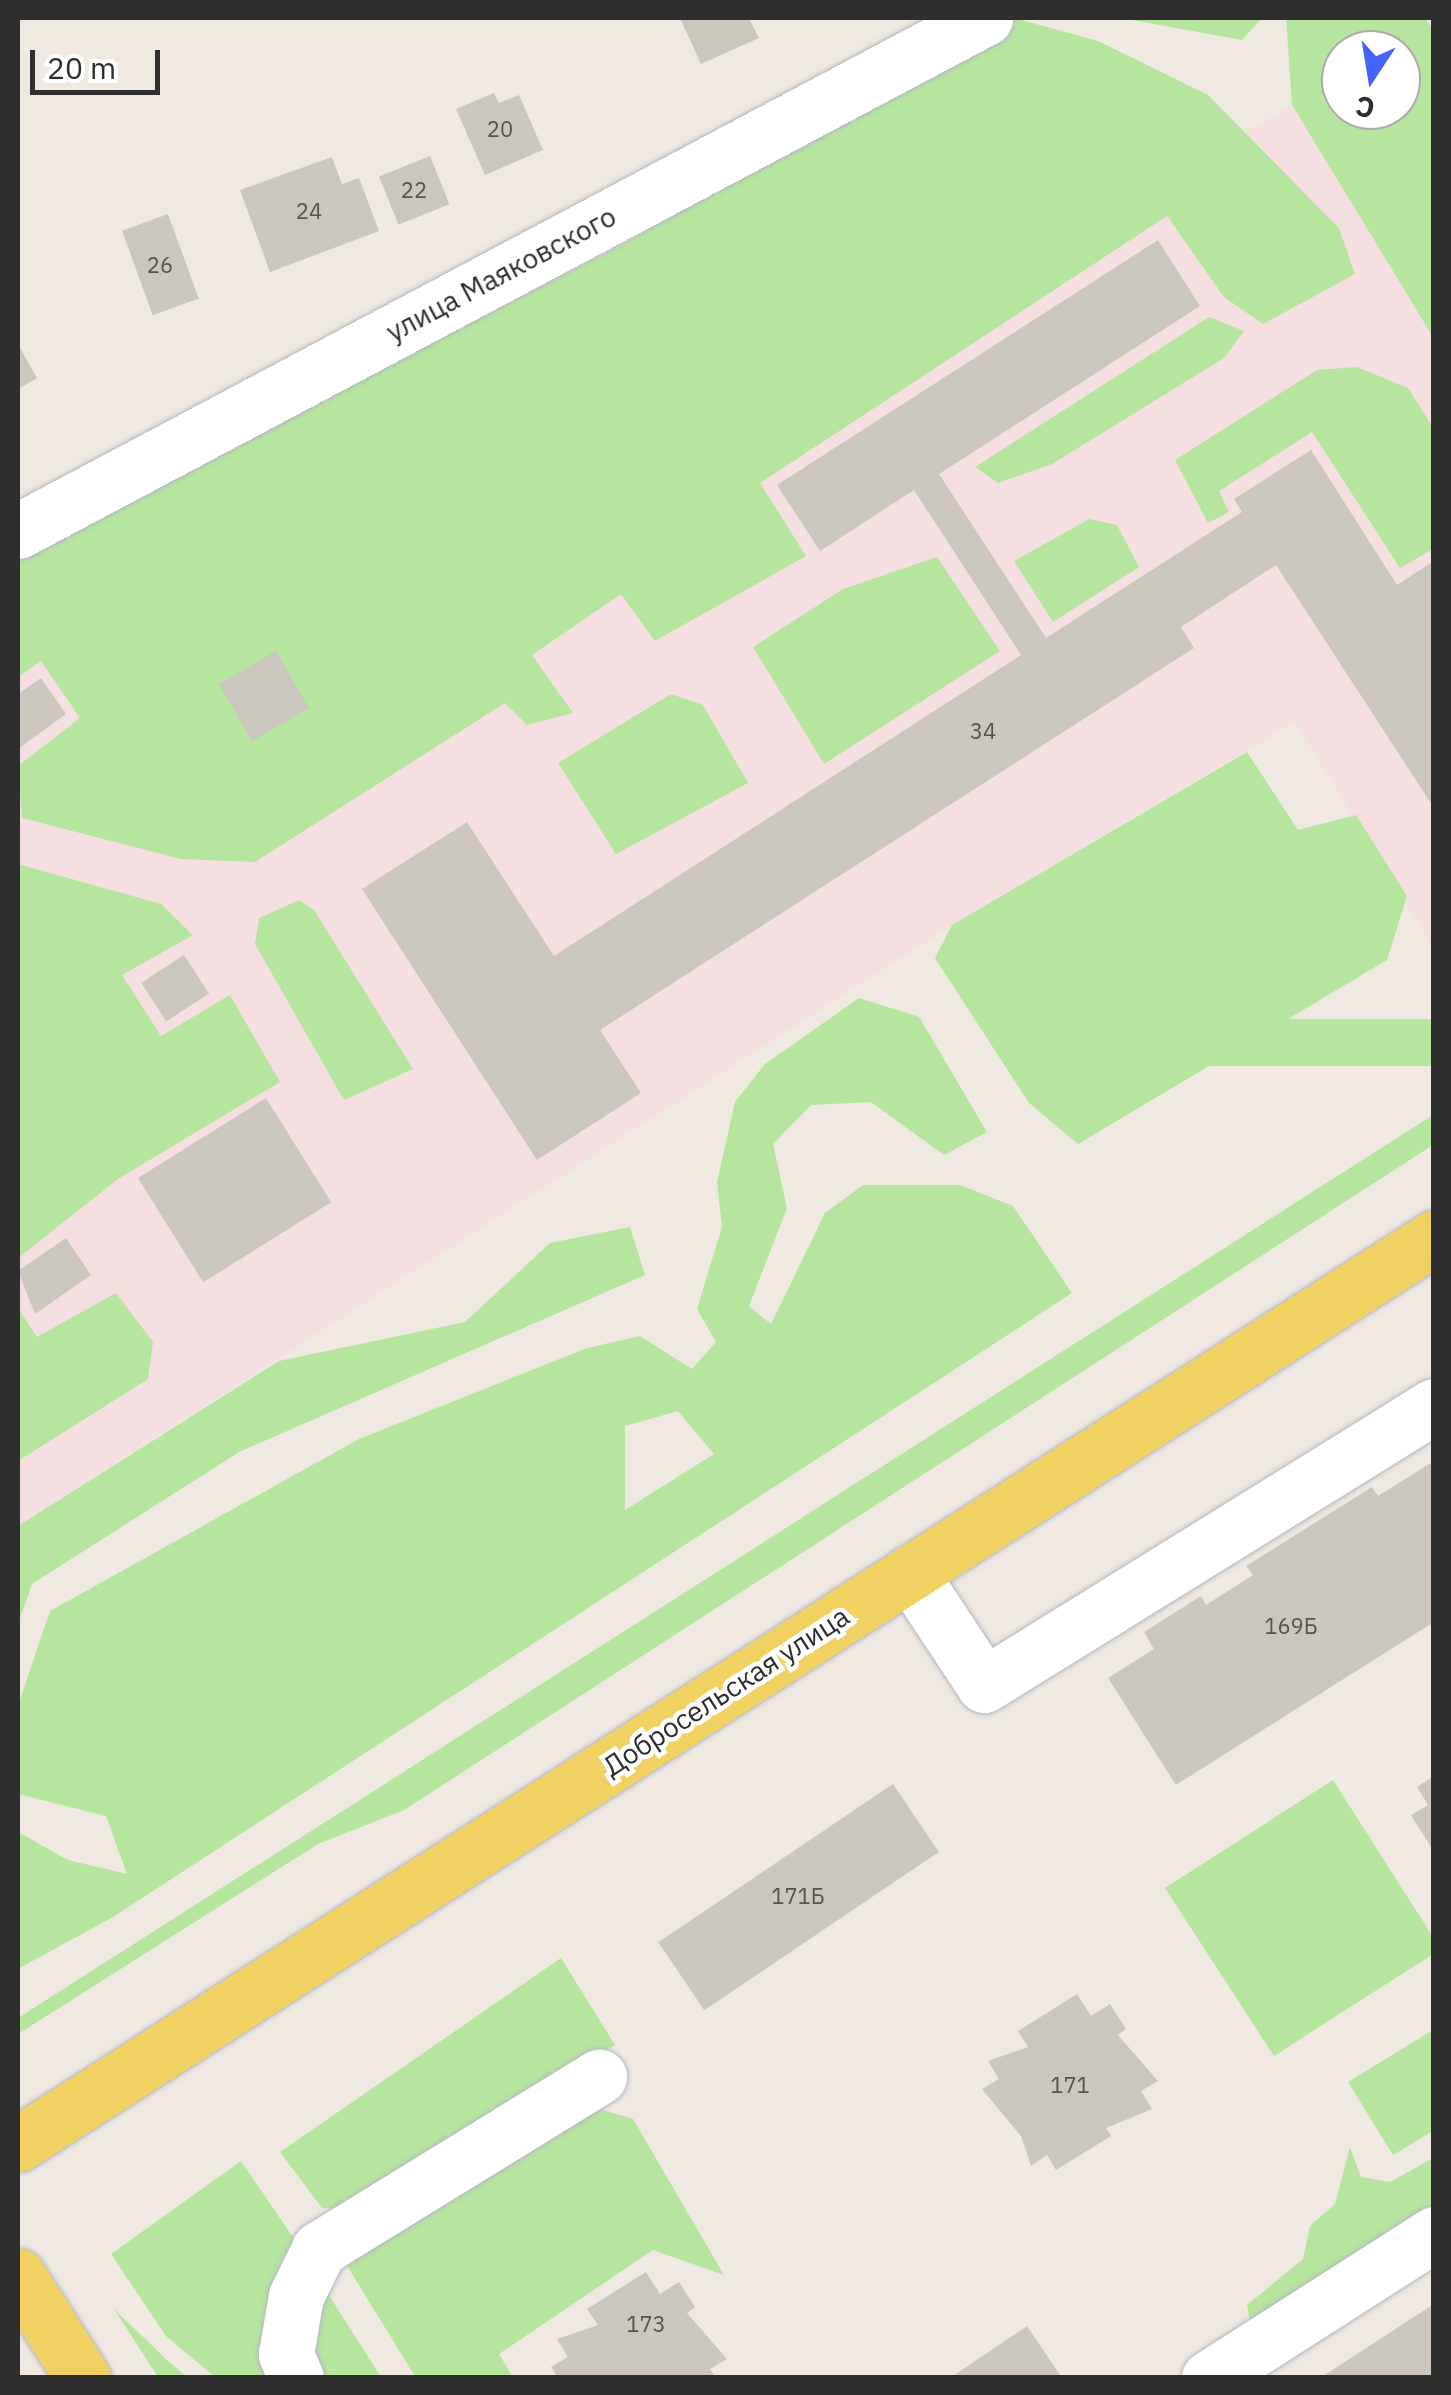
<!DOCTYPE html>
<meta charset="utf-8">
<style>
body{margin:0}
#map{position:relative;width:1451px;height:2395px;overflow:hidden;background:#efe9e1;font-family:"IBM Plex Sans",sans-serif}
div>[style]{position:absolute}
.medical>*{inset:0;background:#f5dfe0}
.green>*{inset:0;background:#b6e59e;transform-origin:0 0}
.building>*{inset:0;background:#cbc7bf;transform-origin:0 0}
.roads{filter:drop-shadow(0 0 2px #b4b7c1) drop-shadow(0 0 2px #b4b7c1)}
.minor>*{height:55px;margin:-27.5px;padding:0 27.5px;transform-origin:27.5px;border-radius:27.5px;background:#fff}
.major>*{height:55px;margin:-27.5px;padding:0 27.5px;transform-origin:27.5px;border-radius:27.5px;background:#f2d163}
span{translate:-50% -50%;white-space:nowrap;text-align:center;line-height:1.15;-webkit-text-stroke:9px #fff;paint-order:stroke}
.number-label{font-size:22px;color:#555452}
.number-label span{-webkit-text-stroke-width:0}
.street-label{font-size:28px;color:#2e2e2e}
.frame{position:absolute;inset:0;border:20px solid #2e2e2e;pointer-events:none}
.north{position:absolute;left:1321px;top:30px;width:100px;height:100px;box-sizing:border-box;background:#fff;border:2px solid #ababab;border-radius:50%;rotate:192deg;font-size:28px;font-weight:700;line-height:40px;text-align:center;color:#2e2e2e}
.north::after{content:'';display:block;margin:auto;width:35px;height:45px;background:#4264fb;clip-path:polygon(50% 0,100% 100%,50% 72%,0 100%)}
.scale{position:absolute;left:30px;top:50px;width:130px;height:45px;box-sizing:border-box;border:5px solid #2e2e2e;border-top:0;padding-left:12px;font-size:30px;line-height:35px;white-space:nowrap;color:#2e2e2e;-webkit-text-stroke:8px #fff;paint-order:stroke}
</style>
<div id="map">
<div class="medical">
<div style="clip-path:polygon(1292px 105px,1433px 337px,1433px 947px,1295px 722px,952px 925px,18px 1526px,18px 557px,377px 648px)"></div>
</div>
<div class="green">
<div style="clip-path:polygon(1014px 18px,1098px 41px,1208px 95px,1339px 228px,1355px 274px,1263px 324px,1224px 297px,1167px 216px,760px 483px,806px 556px,655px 641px,621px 594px,532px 655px,573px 713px,527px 725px,505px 703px,255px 862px,181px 859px,22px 818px,18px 766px,80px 718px,41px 661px,18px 677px,18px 557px,627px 242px)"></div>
<div style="clip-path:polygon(1121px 18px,1262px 18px,1242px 40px)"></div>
<div style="clip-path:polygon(evenodd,1286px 18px,1426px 18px,1433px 31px,1433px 337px,1292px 105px,1286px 18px,1341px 50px,1401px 50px,1401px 110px,1341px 110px,1341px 50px)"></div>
<div style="clip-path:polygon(1209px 317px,1244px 331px,1224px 358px,1052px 464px,998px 483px,975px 467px)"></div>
<div style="clip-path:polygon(1357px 367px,1408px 388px,1433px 427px,1433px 549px,1400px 568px,1312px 432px,1219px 491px,1229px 512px,1208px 523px,1175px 460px,1317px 370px)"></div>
<div style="clip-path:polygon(1089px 519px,1117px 525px,1139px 567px,1053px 622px,1014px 561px)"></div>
<div style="clip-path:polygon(937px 557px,1000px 651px,824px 764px,753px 647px,843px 589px)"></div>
<div style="clip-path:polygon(671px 694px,703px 705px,748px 783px,616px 854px,558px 763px)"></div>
<div style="clip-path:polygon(1247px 752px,1298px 830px,1356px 815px,1407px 896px,1387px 960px,1078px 1144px,1029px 1103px,935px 958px,952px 925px)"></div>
<div style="clip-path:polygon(18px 864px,161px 904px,193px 935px,122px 975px,161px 1036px,230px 995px,280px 1082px,118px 1179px,18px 1258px)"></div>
<div style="clip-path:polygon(299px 900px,314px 910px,413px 1069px,344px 1100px,255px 944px,259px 918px)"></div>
<div style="clip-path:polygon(evenodd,859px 998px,919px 1017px,987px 1132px,944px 1155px,871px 1102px,811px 1105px,773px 1144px,787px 1208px,749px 1306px,771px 1324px,825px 1213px,863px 1185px,960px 1185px,1013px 1206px,1072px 1293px,113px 1917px,18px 1969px,18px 1832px,68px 1860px,127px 1874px,106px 1816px,18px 1794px,18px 1706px,50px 1611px,359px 1439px,587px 1348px,640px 1336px,692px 1369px,716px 1342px,697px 1309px,722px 1227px,717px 1182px,735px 1102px,765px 1064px,859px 998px,678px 1411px,714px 1454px,625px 1510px,625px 1426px,678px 1411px)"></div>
<div style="left:1433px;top:1019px;width:47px;height:382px;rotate:90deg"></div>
<div style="clip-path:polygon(1433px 1115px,1433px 1145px,404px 1810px,318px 1844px,18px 2034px,18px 2018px)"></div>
<div style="clip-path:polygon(630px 1227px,645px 1275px,239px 1452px,32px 1584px,18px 1624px,18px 1526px,279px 1361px,465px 1322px,550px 1243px)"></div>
<div style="clip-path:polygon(116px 1293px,153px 1342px,148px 1379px,18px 1461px,18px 1308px,37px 1337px)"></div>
<div style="clip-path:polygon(1333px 1780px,1433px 1937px,1433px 1954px,1274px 2056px,1165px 1888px)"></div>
<div style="clip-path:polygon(561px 1958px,615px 2045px,353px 2209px,322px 2208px,280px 2152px)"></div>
<div style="clip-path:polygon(1433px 2030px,1433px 2131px,1393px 2155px,1348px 2082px)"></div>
<div style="clip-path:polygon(589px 2106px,633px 2119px,724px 2275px,653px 2250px,499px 2354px,513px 2377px,416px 2378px,346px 2264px)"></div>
<div style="clip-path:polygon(1350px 2147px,1361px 2177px,1390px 2182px,1433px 2158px,1433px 2217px,1251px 2330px,1247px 2305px,1303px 2259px,1310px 2226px,1335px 2204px)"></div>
<div style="clip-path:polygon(241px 2161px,305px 2255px,273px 2377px,215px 2377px,166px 2336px,111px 2254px)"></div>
<div style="clip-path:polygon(325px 2289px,381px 2377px,313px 2377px,308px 2314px)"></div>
<div style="clip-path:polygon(114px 2309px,168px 2361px,187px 2377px,158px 2377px)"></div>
</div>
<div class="building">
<div style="clip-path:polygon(680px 18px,749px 18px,759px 38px,701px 64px)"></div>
<div style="clip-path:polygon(494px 93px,499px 103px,519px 95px,543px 150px,485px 175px,456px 109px)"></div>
<div style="left:430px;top:156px;width:52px;height:55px;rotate:68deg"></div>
<div style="clip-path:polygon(332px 157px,342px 184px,359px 178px,379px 231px,270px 272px,240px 190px)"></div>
<div style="left:168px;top:214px;width:90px;height:49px;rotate:70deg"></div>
<div style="clip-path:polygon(1158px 240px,1200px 306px,939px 474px,1046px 638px,1242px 512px,1234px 499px,1311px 450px,1397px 585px,1434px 561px,1434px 808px,1276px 565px,1181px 627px,1194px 648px,600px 1030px,641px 1093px,537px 1160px,362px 889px,467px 822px,554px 956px,1021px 655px,914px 490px,820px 551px,777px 485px)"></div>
<div style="clip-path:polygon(18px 344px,37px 378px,18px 389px)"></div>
<div style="left:276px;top:651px;width:66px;height:66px;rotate:60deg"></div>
<div style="clip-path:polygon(41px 678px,66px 714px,18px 749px,18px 694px)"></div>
<div style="left:184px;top:955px;width:46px;height:51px;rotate:57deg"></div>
<div style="left:266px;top:1098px;width:123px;height:151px;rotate:58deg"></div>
<div style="clip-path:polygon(66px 1238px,91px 1275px,35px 1314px,18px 1271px)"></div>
<div style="clip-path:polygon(1434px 1461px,1434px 1622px,1176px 1785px,1108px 1678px,1154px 1649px,1144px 1632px,1201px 1596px,1206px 1605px,1253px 1575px,1246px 1566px,1372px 1487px,1378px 1496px)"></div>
<div style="clip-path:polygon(1434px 1776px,1434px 1852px,1411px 1815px,1428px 1805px,1417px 1787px)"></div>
<div style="left:893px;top:1784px;width:82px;height:283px;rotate:56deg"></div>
<div style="clip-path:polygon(1077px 1994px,1091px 2016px,1110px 2004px,1126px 2029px,1118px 2035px,1158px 2081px,1141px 2091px,1152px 2109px,1106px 2128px,1111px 2136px,1056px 2170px,1047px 2155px,1031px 2166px,1021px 2136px,982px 2089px,999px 2079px,988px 2061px,1028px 2047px,1018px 2031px)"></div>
<div style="clip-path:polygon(646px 2272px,660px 2294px,679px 2282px,695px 2307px,687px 2313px,727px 2359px,710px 2369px,716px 2378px,558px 2378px,551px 2367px,568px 2357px,557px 2339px,598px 2325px,587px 2309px)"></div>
<div style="clip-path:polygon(1434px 2304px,1434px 2378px,1320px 2378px)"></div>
<div style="clip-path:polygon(1027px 2326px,1062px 2378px,950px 2378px)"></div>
</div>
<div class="roads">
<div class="minor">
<div style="left:18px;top:531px;width:1095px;rotate:-27.95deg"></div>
<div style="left:910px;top:1573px;width:134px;rotate:56.5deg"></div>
<div style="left:984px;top:1685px;width:529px;rotate:-31.8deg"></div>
<div style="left:296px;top:2378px;width:26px;rotate:-113deg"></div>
<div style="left:286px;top:2354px;width:59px;rotate:-80.2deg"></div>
<div style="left:296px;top:2296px;width:52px;rotate:-63.9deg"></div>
<div style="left:319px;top:2249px;width:329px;rotate:-31.6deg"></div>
<div style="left:1209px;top:2378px;width:267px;rotate:-32.6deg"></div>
</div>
<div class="major">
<div style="left:18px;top:2144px;width:1681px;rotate:-32.61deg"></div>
<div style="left:18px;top:2276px;width:121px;rotate:57.5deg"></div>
</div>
</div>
<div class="number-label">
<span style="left:500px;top:129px">20</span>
<span style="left:414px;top:190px">22</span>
<span style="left:309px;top:211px">24</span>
<span style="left:160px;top:265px">26</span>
<span style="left:983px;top:731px">34</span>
<span style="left:1291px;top:1626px">169Б</span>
<span style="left:798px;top:1896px">171Б</span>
<span style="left:1070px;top:2085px">171</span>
<span style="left:646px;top:2324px">173</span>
</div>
<div class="street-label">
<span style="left:501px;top:274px;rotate:-28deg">улица Маяковского</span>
<span style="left:726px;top:1691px;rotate:-33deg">Добросельская улица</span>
</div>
<div class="frame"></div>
<div class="north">С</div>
<div class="scale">20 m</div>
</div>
